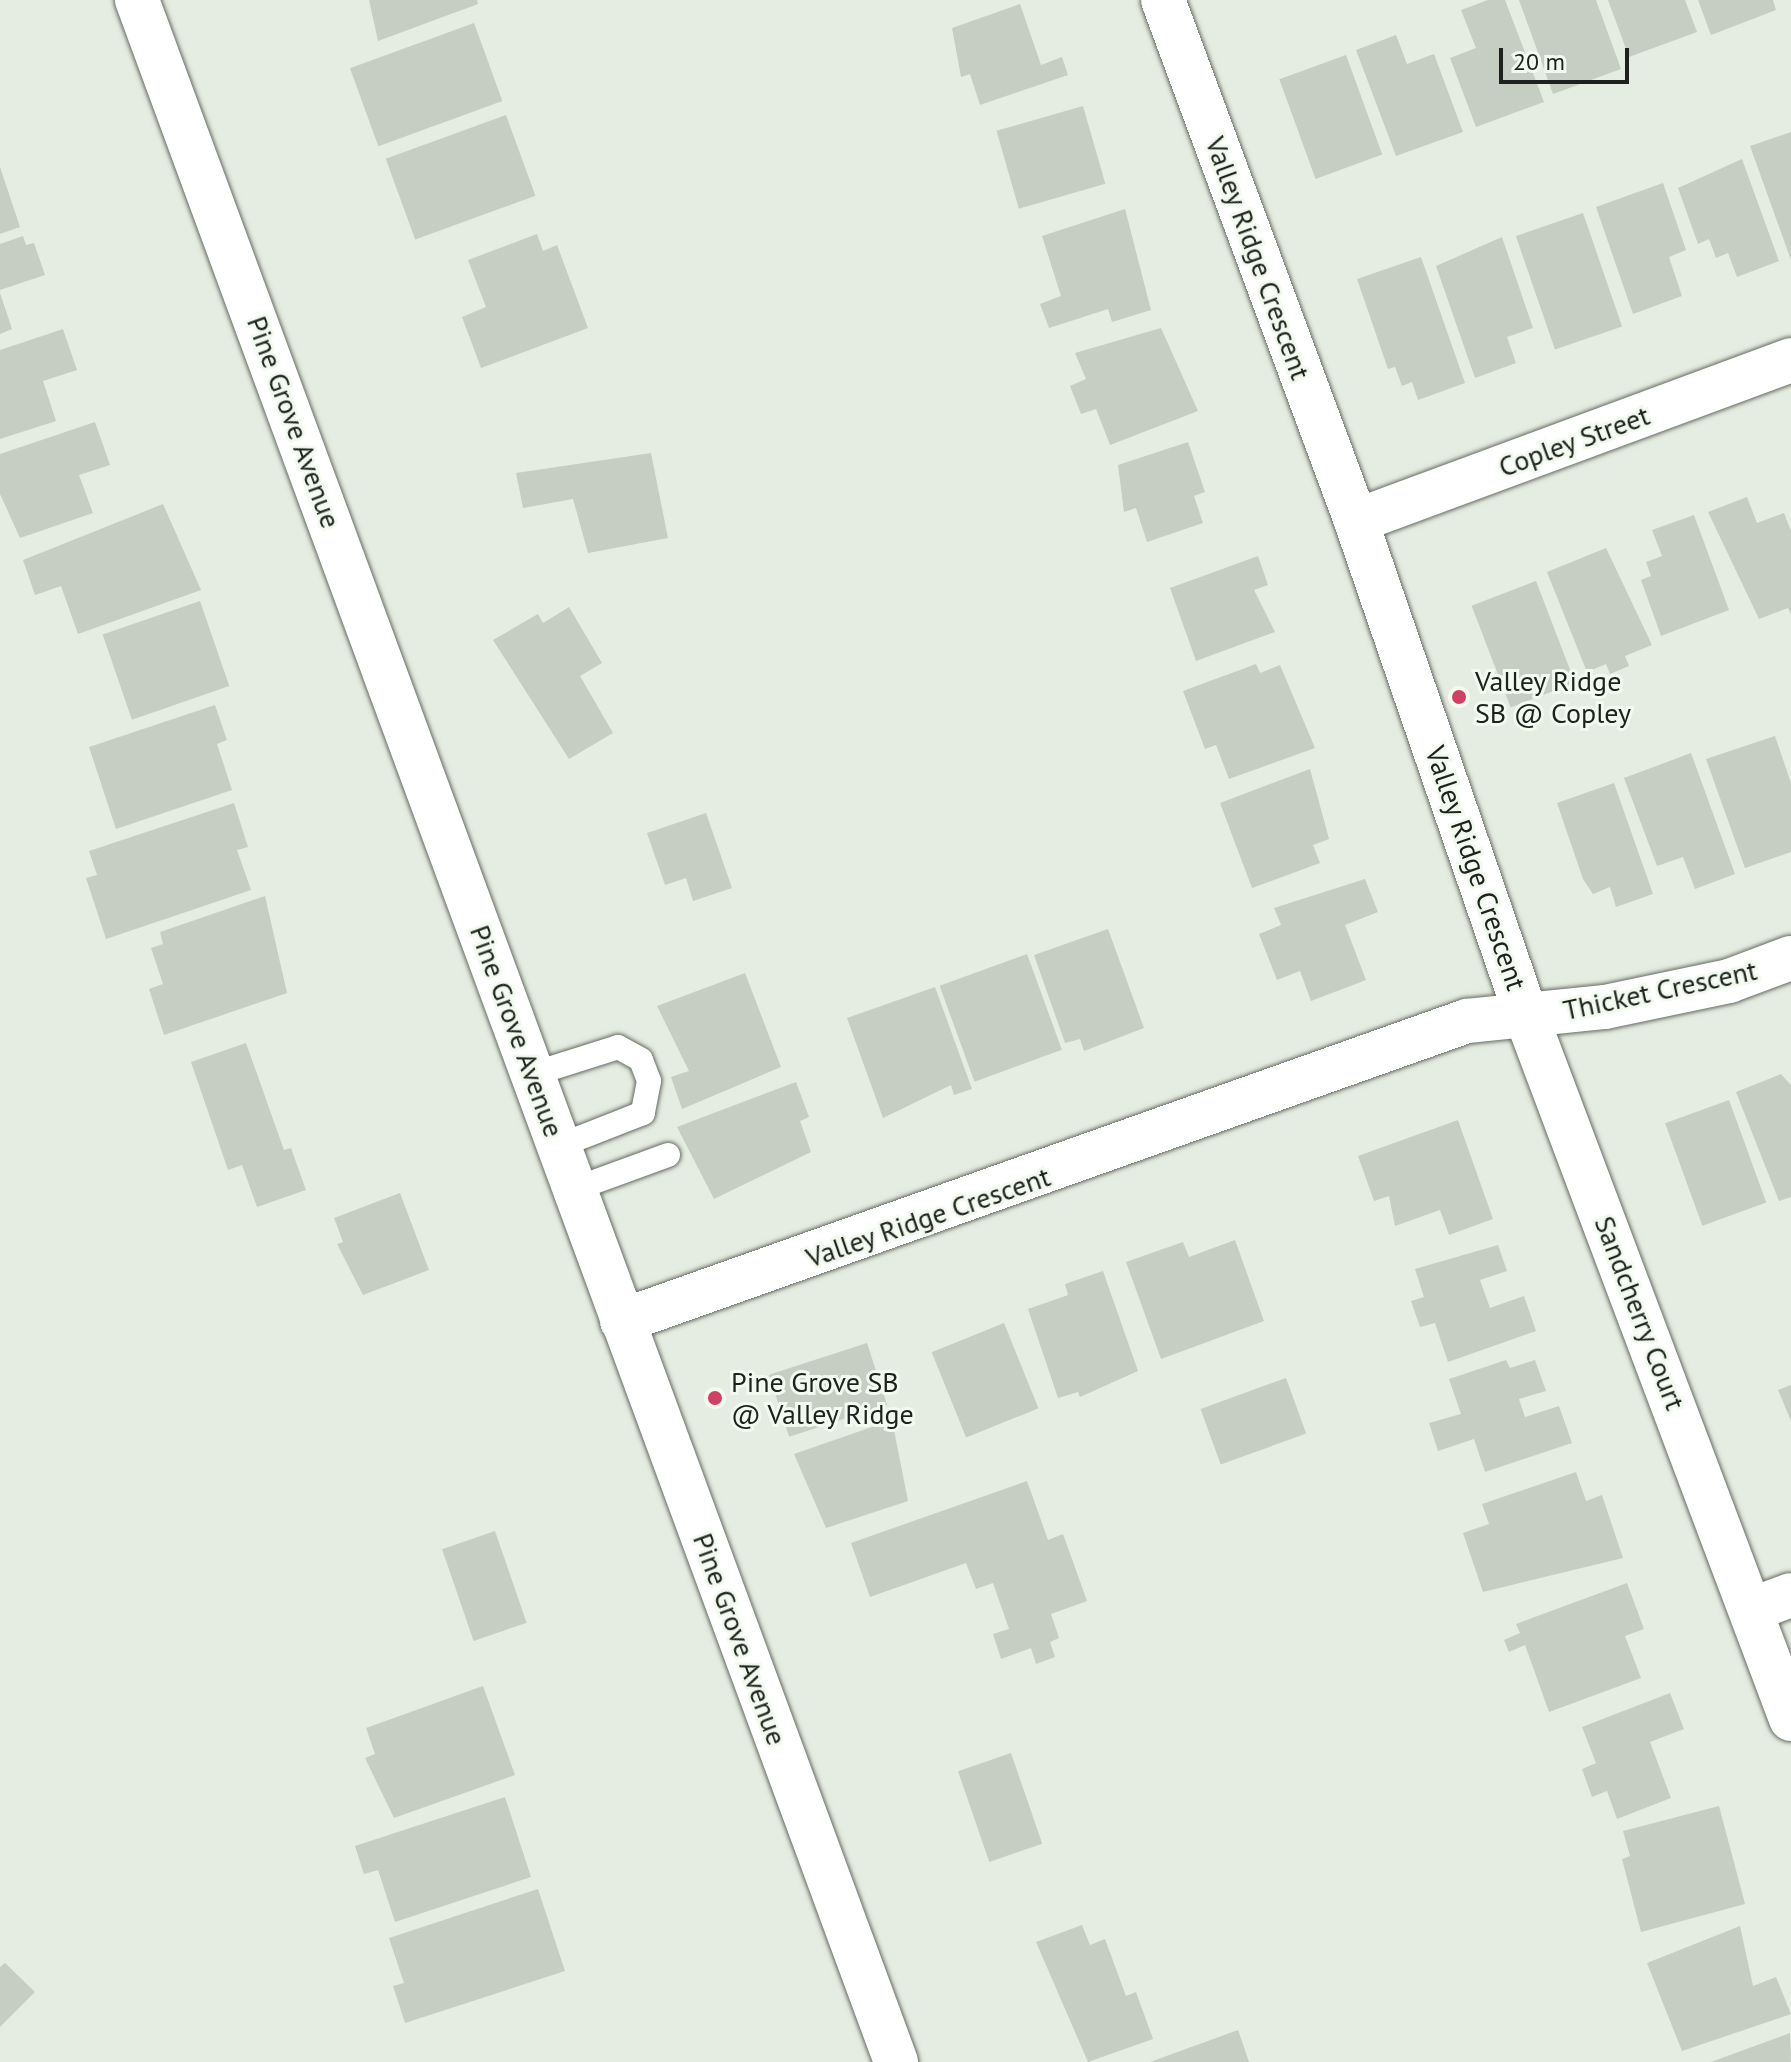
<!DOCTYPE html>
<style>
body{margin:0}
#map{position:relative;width:1791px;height:2062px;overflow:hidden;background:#e5ece1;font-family:"PT Sans",sans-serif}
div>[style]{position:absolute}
.building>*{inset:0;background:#c6cdc3;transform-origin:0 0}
.roads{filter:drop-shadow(0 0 2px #656c62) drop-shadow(0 0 2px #656c62)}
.lane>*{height:24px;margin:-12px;padding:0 12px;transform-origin:12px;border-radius:12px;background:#fff}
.street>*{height:44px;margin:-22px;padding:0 22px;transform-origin:22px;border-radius:22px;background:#fff}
.dots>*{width:22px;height:22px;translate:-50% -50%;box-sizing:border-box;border:4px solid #f2faef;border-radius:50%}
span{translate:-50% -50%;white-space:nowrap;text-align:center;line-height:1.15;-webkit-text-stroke:6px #f2faef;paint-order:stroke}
.street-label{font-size:28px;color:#1e211d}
.poi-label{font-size:28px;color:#1e211d}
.left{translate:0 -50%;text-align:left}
.scale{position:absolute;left:1499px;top:48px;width:130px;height:36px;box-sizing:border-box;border:4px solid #1e211d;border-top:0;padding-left:10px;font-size:24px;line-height:28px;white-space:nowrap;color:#1e211d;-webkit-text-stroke:6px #f2faef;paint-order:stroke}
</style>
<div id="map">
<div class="building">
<div style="clip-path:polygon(369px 0,477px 0,478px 4px,378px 41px)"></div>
<div style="clip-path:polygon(1488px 0,1505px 0,1544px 102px,1476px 127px,1450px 58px,1476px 48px,1461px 10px)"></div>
<div style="clip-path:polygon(1519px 0,1596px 0,1621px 69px,1553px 94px)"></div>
<div style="clip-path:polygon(1608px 0,1685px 0,1697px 32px,1629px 57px)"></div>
<div style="clip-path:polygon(1698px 0,1773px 0,1776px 10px,1711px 35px)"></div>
<div style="clip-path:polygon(1020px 4px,1041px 65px,1062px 57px,1068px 75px,980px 105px,970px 74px,961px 77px,952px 28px)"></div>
<div style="left:474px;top:23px;width:83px;height:132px;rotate:70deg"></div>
<div style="clip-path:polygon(1396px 35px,1407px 64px,1434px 54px,1463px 132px,1396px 156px,1356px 50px)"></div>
<div style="left:1346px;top:55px;width:106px;height:71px;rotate:70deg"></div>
<div style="left:1083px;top:106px;width:81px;height:90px;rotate:74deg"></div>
<div style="left:506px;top:115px;width:86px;height:128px;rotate:70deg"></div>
<div style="clip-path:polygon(1791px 132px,1791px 260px,1750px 146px)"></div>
<div style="clip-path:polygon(1742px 159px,1779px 261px,1737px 277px,1728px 253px,1716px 258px,1709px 239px,1698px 244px,1678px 188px)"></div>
<div style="clip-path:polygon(0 167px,20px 227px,0 234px)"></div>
<div style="clip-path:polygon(1663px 183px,1686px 250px,1669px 257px,1682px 296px,1633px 314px,1596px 207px)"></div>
<div style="clip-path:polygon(1125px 209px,1151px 310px,1112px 322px,1108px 309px,1049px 328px,1040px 304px,1061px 296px,1042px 236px)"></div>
<div style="left:1583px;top:213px;width:120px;height:71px;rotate:71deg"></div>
<div style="clip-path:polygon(537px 234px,543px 251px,557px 245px,588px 328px,481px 368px,462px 317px,486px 307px,468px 260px)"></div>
<div style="clip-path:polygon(23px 236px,26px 245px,34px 243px,45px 275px,0 290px,0 244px)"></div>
<div style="clip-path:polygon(1502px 237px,1533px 328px,1507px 337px,1516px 363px,1475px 378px,1436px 266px)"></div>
<div style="clip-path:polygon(1421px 257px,1465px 383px,1418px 400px,1412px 382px,1402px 386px,1395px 367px,1388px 369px,1357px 279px)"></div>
<div style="clip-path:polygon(0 293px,12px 329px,0 334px)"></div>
<div style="clip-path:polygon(1161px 328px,1198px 411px,1110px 445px,1096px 409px,1081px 414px,1070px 386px,1086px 379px,1075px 353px)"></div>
<div style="clip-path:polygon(63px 329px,77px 370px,43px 381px,56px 421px,0 439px,0 350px)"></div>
<div style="clip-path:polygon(95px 422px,110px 465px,79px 475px,93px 513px,20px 538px,0 494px,0 454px)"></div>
<div style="clip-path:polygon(1188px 442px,1205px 492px,1194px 496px,1203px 523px,1147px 542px,1136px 508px,1124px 512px,1118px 465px)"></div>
<div style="clip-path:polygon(651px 453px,668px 538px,588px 553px,573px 499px,523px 508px,516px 473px)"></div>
<div style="clip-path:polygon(1747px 497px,1757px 523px,1784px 513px,1791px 531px,1791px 615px,1788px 608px,1759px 619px,1708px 512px)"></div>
<div style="clip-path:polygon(163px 504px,201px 590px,78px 634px,61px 586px,35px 595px,23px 560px)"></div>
<div style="clip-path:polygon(1694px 515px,1729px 610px,1661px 636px,1641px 580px,1651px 576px,1646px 562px,1662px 556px,1652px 530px)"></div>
<div style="clip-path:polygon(1606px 548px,1652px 645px,1625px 656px,1629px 666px,1610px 674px,1606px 664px,1587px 672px,1547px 572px)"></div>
<div style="clip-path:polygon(1258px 556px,1268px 585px,1254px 590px,1275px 632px,1196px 661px,1170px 588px)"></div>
<div style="left:1536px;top:581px;width:109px;height:69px;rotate:69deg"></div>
<div style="left:200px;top:601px;width:90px;height:103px;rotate:71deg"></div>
<div style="clip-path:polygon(569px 607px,602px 663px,580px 676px,613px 733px,569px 759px,493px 640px,538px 614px,543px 623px)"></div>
<div style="clip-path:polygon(1256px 664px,1260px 673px,1280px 665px,1315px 748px,1229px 779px,1216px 745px,1205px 749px,1183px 691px)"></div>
<div style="clip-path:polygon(215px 705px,227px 740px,217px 744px,232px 790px,116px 829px,89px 747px)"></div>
<div style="clip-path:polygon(1775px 736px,1791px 783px,1791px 852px,1745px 868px,1706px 759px)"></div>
<div style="clip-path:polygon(1691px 753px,1735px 874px,1695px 889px,1683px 857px,1657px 866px,1624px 778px)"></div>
<div style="clip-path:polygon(1310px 769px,1329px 839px,1313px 845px,1320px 863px,1252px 888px,1220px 803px)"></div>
<div style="clip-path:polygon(1614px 783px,1653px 894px,1616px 907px,1610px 887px,1593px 894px,1583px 879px,1557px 803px)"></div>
<div style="clip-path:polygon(234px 803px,248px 847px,237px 850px,251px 890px,106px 939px,86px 878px,97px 875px,89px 851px)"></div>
<div style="clip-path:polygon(706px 813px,732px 888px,693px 901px,686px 878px,665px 885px,647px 833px)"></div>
<div style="clip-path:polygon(1365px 879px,1378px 912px,1345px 925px,1366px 980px,1311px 1001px,1300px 971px,1277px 980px,1259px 934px,1281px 925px,1274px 908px)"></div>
<div style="clip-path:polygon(265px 896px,287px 993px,164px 1035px,149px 989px,163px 984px,151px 948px,163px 944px,160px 932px)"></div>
<div style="clip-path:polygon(1108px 929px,1144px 1028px,1084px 1051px,1080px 1039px,1065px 1043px,1034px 955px)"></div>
<div style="left:1027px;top:954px;width:102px;height:93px;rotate:70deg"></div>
<div style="clip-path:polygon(745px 973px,781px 1067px,682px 1109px,671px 1077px,689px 1071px,657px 1006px)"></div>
<div style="clip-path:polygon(935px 987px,972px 1089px,954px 1095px,951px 1085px,883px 1118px,847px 1018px)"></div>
<div style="clip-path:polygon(246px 1043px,284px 1150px,291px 1148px,306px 1190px,257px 1207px,242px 1165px,228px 1170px,191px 1062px)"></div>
<div style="clip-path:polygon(1781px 1074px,1791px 1085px,1791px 1197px,1779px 1201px,1736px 1092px)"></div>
<div style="clip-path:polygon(796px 1082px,809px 1117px,800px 1121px,811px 1152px,714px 1199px,677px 1127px)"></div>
<div style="left:1729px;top:1100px;width:109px;height:68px;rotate:70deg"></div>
<div style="clip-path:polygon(1458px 1120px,1493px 1219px,1449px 1235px,1440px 1210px,1395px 1226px,1389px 1196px,1374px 1201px,1358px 1156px)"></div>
<div style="clip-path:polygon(400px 1193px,429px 1270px,363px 1295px,337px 1244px,343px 1242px,334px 1218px)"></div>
<div style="clip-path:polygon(1235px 1240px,1264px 1321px,1161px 1359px,1126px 1262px,1183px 1242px,1189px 1257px)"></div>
<div style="clip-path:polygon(1498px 1245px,1507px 1271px,1480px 1280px,1490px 1308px,1524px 1296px,1536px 1331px,1448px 1362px,1435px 1323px,1420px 1327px,1411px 1301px,1424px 1297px,1415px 1269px)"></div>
<div style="clip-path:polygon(1103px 1271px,1138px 1371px,1080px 1397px,1078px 1392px,1058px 1398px,1028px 1309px,1068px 1295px,1065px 1284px)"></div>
<div style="left:1004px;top:1323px;width:92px;height:78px;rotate:68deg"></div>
<div style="left:867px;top:1343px;width:65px;height:103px;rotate:72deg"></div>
<div style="clip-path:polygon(1506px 1360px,1510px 1368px,1535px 1360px,1546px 1391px,1519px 1399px,1525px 1417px,1559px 1406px,1572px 1443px,1485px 1472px,1474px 1439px,1438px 1451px,1429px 1423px,1461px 1414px,1449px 1379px)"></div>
<div style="left:1286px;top:1378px;width:59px;height:91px;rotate:70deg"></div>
<div style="clip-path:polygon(1791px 1385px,1791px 1421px,1778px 1390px)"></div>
<div style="clip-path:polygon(892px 1420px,908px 1501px,826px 1528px,794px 1454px)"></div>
<div style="clip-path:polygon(1576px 1472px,1586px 1501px,1602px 1495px,1623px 1558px,1483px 1592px,1463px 1533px,1489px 1524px,1482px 1504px)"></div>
<div style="clip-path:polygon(1027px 1481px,1048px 1540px,1063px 1534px,1087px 1601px,1051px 1614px,1059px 1638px,1050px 1642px,1055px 1657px,1036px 1664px,1031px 1648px,1001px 1659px,993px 1634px,1009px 1629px,993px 1583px,976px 1589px,966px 1563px,870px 1597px,851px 1543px)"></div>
<div style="left:495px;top:1531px;width:97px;height:56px;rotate:71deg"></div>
<div style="clip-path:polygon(1627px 1583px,1644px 1629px,1625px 1636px,1641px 1678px,1549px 1712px,1525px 1645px,1509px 1652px,1504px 1640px,1520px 1633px,1516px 1624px)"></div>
<div style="clip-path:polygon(483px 1686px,515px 1775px,394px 1818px,365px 1758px,375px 1754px,366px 1728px)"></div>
<div style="clip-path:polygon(1670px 1693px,1684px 1729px,1650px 1742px,1671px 1798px,1617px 1819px,1607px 1791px,1592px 1797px,1582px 1769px,1596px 1763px,1582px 1727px)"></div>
<div style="left:1011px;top:1753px;width:96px;height:56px;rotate:71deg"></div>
<div style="clip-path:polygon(505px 1797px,531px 1877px,395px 1922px,378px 1870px,364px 1874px,355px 1846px)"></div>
<div style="clip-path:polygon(1719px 1806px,1745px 1904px,1641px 1932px,1622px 1859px,1630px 1856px,1623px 1831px)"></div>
<div style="clip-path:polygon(538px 1889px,565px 1971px,405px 2023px,393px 1986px,404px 1983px,389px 1938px)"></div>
<div style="clip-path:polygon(1082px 1925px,1090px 1945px,1105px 1939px,1126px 1996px,1136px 1992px,1153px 2039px,1088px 2062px,1036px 1942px)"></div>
<div style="clip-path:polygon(1740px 1926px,1753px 1986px,1776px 1977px,1791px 2014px,1682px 2051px,1647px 1963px)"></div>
<div style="clip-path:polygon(5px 1963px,35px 1992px,0 2027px,0 1967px)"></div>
<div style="clip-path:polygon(1238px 2030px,1249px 2062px,1150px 2062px)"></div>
<div style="clip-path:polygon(1790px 2033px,1791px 2062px,1711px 2062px)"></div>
</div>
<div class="roads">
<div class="lane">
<div style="left:533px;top:1074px;width:89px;rotate:-17.6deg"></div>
<div style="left:618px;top:1047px;width:26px;rotate:29deg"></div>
<div style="left:641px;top:1060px;width:22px;rotate:69deg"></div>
<div style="left:649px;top:1081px;width:33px;rotate:101deg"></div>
<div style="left:643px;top:1113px;width:90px;rotate:158.6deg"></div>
<div style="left:575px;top:1189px;width:99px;rotate:-20.1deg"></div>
</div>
<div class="street">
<div style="left:137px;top:0;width:2197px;rotate:69.79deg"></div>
<div style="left:1163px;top:0;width:556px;rotate:69.67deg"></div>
<div style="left:1356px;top:521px;width:526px;rotate:71.01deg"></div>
<div style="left:1527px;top:1018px;width:749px;rotate:69.36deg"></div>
<div style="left:1356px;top:521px;width:464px;rotate:-20.3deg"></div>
<div style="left:622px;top:1321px;width:897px;rotate:-19.55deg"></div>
<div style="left:1467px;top:1021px;width:139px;rotate:-5.8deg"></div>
<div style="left:1605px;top:1007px;width:127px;rotate:-11.8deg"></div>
<div style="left:1729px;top:981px;width:66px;rotate:-20.4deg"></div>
<div style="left:1753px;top:1609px;width:40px;rotate:-20.2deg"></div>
</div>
</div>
<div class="dots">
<div style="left:1459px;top:697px;background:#d04062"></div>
<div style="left:715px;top:1398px;background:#d04062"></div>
</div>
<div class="street-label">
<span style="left:1258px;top:258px;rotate:70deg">Valley Ridge Crescent</span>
<span style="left:294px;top:422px;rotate:70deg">Pine Grove Avenue</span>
<span style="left:1574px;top:441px;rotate:-20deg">Copley Street</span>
<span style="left:1476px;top:868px;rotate:71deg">Valley Ridge Crescent</span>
<span style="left:1660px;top:990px;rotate:-12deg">Thicket Crescent</span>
<span style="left:517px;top:1031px;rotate:70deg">Pine Grove Avenue</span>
<span style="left:928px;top:1217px;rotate:-19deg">Valley Ridge Crescent</span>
<span style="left:1640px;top:1313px;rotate:69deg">Sandcherry Court</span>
<span style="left:740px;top:1639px;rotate:70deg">Pine Grove Avenue</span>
</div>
<div class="poi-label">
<span class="left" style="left:1475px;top:697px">Valley Ridge<br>SB @ Copley</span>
<span class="left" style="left:731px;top:1398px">Pine Grove SB<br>@ Valley Ridge</span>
</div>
<div class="scale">20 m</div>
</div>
